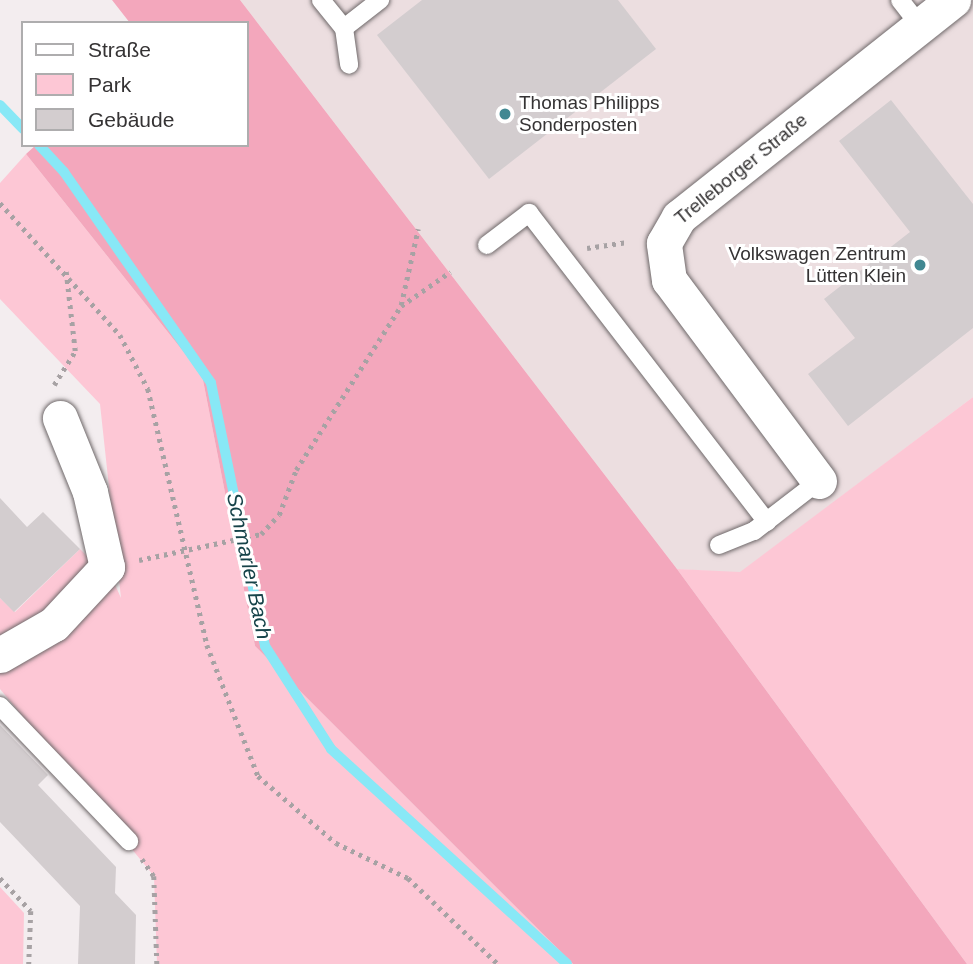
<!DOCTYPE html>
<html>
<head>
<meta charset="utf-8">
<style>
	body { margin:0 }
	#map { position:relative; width:973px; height:964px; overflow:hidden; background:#f3edef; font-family:Helvetica,sans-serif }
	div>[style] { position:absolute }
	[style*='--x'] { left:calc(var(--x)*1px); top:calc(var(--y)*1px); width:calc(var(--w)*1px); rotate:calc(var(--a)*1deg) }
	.built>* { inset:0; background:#ecdee0 }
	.green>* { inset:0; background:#fdc7d5 }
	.forest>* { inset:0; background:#f3a7bc }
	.stream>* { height:10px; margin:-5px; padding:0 5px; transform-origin:5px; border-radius:5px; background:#88e8f6 }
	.building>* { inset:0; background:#d3cdcf }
	.path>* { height:4.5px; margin-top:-2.25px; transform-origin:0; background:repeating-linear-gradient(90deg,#a7a2a4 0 3.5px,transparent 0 8.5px) }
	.roads { filter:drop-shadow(0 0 2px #6f696a) drop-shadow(0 0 2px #6f696a) }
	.lane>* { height:18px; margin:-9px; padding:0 9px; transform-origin:9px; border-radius:9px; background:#fff }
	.street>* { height:35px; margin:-17.5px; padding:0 17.5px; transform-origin:17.5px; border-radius:17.5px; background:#fff }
	.dots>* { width:19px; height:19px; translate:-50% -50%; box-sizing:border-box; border:4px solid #fff; border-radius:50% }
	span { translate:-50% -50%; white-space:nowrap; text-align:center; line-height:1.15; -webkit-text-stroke:6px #fff; paint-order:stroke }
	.poi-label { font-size:19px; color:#353334 }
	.left { translate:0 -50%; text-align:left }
	.right { translate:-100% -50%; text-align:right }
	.street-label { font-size:19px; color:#353334 }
	.water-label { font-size:21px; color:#164349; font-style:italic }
	.legend { position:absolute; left:21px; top:21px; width:228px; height:126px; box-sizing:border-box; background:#fff; border:2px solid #aeadae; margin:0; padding:9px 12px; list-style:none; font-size:21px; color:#353334 }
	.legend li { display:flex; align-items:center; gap:14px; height:35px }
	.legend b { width:35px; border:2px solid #aeadae }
</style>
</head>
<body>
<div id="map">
	<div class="built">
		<i style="clip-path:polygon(240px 0,973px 0,973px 397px,740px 573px,677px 569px)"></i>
	</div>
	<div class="green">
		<i style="clip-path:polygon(26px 154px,202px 375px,255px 646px,573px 964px,157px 964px,154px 876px,0 689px,0 655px,107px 567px,121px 598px,100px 404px,0 299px,0 183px)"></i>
		<i style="clip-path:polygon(973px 397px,973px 964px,967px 964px,677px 569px,740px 572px)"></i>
		<i style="clip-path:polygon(80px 549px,97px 566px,46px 619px,0 640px,0 598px,15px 612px)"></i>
		<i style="clip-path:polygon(0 887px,24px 913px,23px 964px,0 964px)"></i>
	</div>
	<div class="forest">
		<i style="clip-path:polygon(112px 0,240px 0,677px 569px,967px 964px,573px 964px,255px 646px,202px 375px,26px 154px,36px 145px,247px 145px,247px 23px,130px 23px)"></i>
	</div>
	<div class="stream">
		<i style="--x:0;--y:105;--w:33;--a:46"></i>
		<i style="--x:39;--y:145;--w:37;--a:47"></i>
		<i style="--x:64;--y:172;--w:257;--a:55.1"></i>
		<i style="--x:211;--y:383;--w:268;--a:78.4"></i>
		<i style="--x:265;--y:646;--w:122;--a:57.3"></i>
		<i style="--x:331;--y:749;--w:319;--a:42.3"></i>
	</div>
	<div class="building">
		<i style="clip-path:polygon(422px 0,618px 0,656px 49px,489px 179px,377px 35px)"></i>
		<i style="clip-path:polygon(891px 100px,973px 204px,973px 328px,848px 426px,808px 374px,855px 338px,824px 299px,910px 232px,839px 141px)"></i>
		<i style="clip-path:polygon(0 498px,27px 527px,43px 512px,80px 549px,14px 612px,0 598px)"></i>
		<i style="clip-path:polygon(0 725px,48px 775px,38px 785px,116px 867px,115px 893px,136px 915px,135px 964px,78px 964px,80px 906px,0 822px)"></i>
	</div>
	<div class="path">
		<i style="--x:0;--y:203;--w:178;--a:47.7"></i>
		<i style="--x:120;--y:335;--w:61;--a:62.6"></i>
		<i style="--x:148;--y:389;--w:263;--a:77"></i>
		<i style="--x:207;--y:645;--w:141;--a:68.7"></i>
		<i style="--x:258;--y:776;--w:103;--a:40.7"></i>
		<i style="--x:336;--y:843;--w:80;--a:25.9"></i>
		<i style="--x:408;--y:878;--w:124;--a:43.7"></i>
		<i style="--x:587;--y:248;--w:41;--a:-8.3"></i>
		<i style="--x:401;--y:305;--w:78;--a:-77.4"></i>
		<i style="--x:54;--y:385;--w:40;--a:-58"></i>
		<i style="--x:75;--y:351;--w:80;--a:-96.5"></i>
		<i style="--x:139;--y:560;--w:125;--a:-12"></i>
		<i style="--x:261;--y:534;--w:26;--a:-47"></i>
		<i style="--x:279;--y:515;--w:48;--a:-69.3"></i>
		<i style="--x:296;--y:470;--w:195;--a:-57.4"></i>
		<i style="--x:401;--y:306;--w:60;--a:-34.8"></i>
		<i style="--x:142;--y:859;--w:21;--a:55"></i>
		<i style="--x:154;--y:876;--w:88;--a:88"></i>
		<i style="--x:0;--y:878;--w:45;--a:46.8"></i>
		<i style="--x:31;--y:911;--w:53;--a:92.2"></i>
	</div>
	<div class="roads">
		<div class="lane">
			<i style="--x:321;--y:0;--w:36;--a:51"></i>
			<i style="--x:344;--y:28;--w:37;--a:82"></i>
			<i style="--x:900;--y:0;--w:33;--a:52"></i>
			<i style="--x:344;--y:28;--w:46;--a:-37.9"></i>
			<i style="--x:487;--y:245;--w:53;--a:-37.3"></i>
			<i style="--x:529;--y:213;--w:390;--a:52.4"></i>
			<i style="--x:719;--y:545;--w:38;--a:-22"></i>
			<i style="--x:754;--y:531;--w:82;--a:-37.6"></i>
			<i style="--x:0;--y:706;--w:187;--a:46.3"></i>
		</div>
		<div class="street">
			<i style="--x:819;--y:481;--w:251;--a:-126.7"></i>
			<i style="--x:669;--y:280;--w:37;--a:-98"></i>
			<i style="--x:664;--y:243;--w:30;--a:-60"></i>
			<i style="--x:679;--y:217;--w:350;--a:-38.4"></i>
			<i style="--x:0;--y:655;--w:62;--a:-29.9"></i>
			<i style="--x:54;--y:624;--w:78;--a:-47.1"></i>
			<i style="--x:107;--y:567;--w:77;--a:-102.8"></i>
			<i style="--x:90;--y:492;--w:80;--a:-112.1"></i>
		</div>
	</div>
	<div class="dots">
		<i style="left:505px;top:114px;background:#418892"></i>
		<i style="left:920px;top:265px;background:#418892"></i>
	</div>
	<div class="poi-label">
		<span class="left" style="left:519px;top:114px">Thomas Philipps<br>Sonderposten</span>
		<span class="right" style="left:906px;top:265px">Volkswagen Zentrum<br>Lütten Klein</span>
	</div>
	<div class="street-label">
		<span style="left:741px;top:169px;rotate:-39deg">Trelleborger Straße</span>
	</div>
	<div class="water-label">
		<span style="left:249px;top:566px;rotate:78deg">Schmarler Bach</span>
	</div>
	<ul class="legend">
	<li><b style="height:9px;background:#fff"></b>Straße</li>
	<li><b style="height:19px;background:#fdc7d5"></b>Park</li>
	<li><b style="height:19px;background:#d3cdcf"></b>Gebäude</li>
	</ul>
</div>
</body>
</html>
